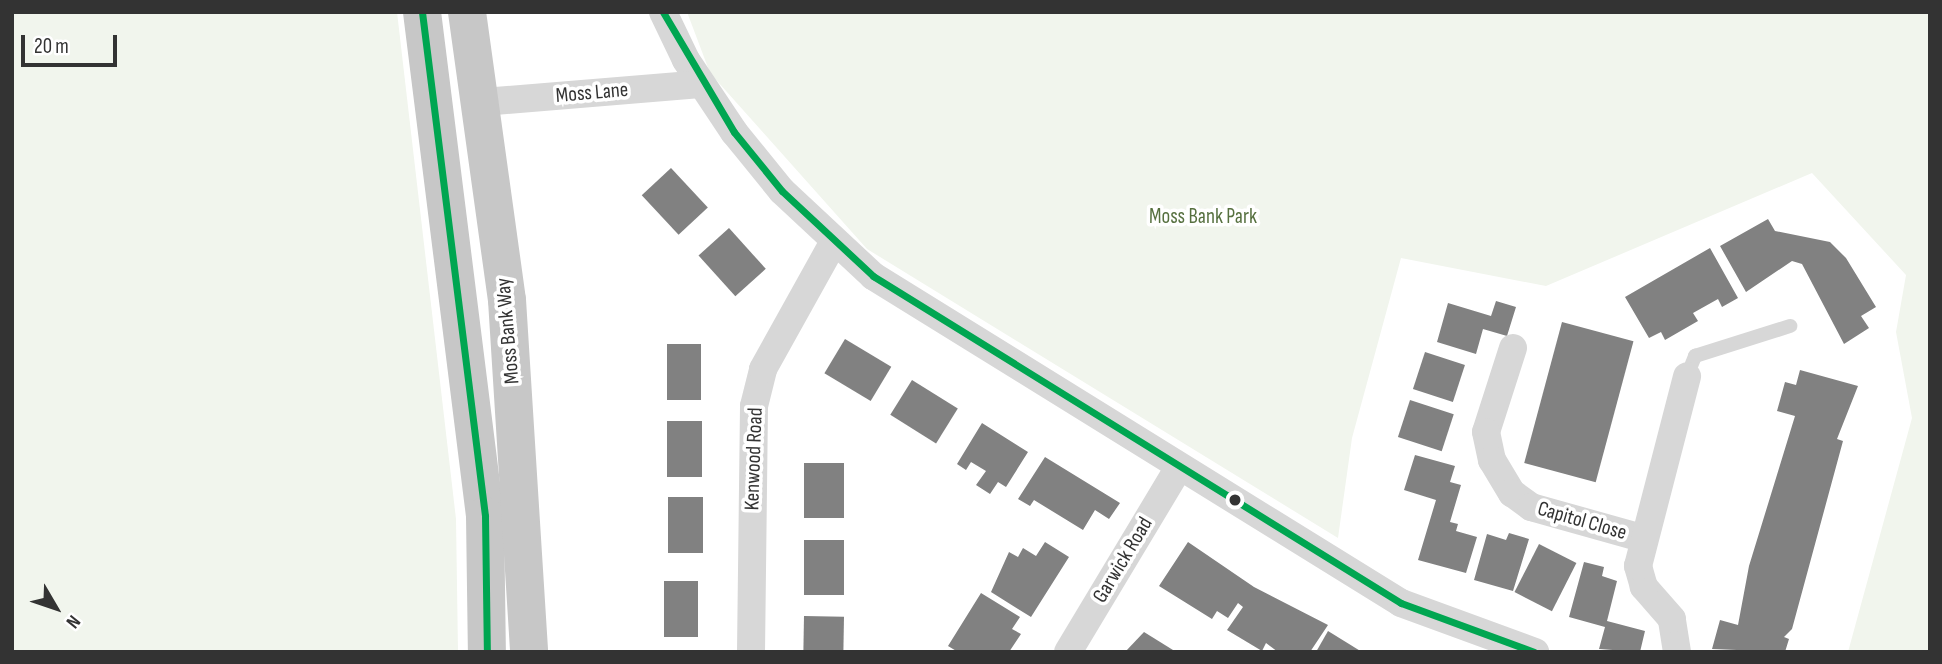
<!DOCTYPE html>
<html>
<head>
<meta charset="utf-8">
<style>
	body { margin:0 }
	#map { position:relative; width:1942px; height:664px; overflow:hidden; background:#fff; font-family:"Sofia Sans Condensed",sans-serif }
	div>[style] { position:absolute }
	[style*='--x'] { left:calc(var(--x)*1px); top:calc(var(--y)*1px); width:calc(var(--w)*1px); rotate:calc(var(--a)*1deg) }
	.green>* { inset:0; background:#f1f5ed }
	.building>* { inset:0; background:#818181; transform-origin:0 0 }
	.service>* { height:14px; margin:-7px; padding:0 7px; transform-origin:7px; border-radius:7px; background:#d7d7d7 }
	.minor>* { height:28px; margin:-14px; padding:0 14px; transform-origin:14px; border-radius:14px; background:#d7d7d7 }
	.trunk>* { height:38px; margin:-19px; padding:0 19px; transform-origin:19px; border-radius:19px; background:#c7c7c7 }
	.bus-1>* { height:7px; margin:-3.5px; padding:0 3.5px; transform-origin:3.5px; border-radius:3.5px; background:#00a651 }
	.dots>* { width:19px; height:19px; translate:-50% -50%; box-sizing:border-box; border:4px solid #fff; border-radius:50% }
	span { translate:-50% -50%; white-space:nowrap; text-align:center; line-height:1.15; -webkit-text-stroke:7px #fff; paint-order:stroke }
	.street-label { font-size:21px; color:#333 }
	.park-label { font-size:21px; color:#56703f }
	.frame { position:absolute; inset:0; border:14px solid #333; pointer-events:none }
	.north { position:absolute; left:21px; top:573px; width:70px; height:70px; -webkit-text-stroke:5px #fff; paint-order:stroke; rotate:129deg; font-size:19px; font-weight:700; line-height:28px; text-align:center; color:#333 }
	.north::after { content:''; display:block; margin:auto; width:24px; height:32px; background:#333; clip-path:polygon(50% 0,100% 100%,50% 72%,0 100%) }
	.scale { position:absolute; left:21px; top:35px; width:96px; height:32px; box-sizing:border-box; border:4px solid #333; border-top:0; padding-left:9px; font-size:21px; line-height:24px; white-space:nowrap; color:#333; -webkit-text-stroke:5px #fff; paint-order:stroke }
</style>
</head>
<body>
<div id="map">
	<div class="green">
		<i style="clip-path:polygon(12px 12px,397px 12px,456px 519px,458px 652px,12px 652px)"></i>
		<i style="clip-path:polygon(687px 12px,1930px 12px,1930px 652px,1848px 652px,1912px 418px,1896px 332px,1906px 275px,1812px 173px,1546px 286px,1401px 258px,1352px 438px,1338px 538px,867px 249px,710px 73px)"></i>
	</div>
	<div class="building">
		<i style="left:671px;top:168px;width:54px;height:40px;rotate:47deg"></i>
		<i style="clip-path:polygon(1768px 219px,1775px 231px,1830px 242px,1846px 258px,1876px 307px,1861px 316px,1869px 328px,1844px 344px,1802px 264px,1792px 261px,1746px 292px,1720px 246px)"></i>
		<i style="left:729px;top:228px;width:55px;height:41px;rotate:48deg"></i>
		<i style="clip-path:polygon(1710px 248px,1738px 298px,1722px 307px,1718px 299px,1693px 313px,1698px 321px,1665px 340px,1661px 332px,1649px 338px,1625px 297px)"></i>
		<i style="clip-path:polygon(1496px 301px,1516px 307px,1507px 336px,1483px 329px,1476px 354px,1437px 342px,1448px 303px,1491px 316px)"></i>
		<i style="left:1562px;top:322px;width:74px;height:146px;rotate:15deg"></i>
		<i style="left:845px;top:339px;width:54px;height:40px;rotate:31deg"></i>
		<i style="left:667px;top:344px;width:34px;height:56px"></i>
		<i style="left:1425px;top:352px;width:42px;height:39px;rotate:18deg"></i>
		<i style="clip-path:polygon(1800px 370px,1858px 386px,1837px 439px,1843px 441px,1792px 629px,1784px 637px,1789px 639px,1785px 652px,1712px 649px,1720px 620px,1738px 625px,1749px 566px,1795px 416px,1777px 411px,1785px 382px,1796px 385px)"></i>
		<i style="left:912px;top:380px;width:54px;height:41px;rotate:32deg"></i>
		<i style="left:1410px;top:400px;width:46px;height:39px;rotate:18deg"></i>
		<i style="left:667px;top:421px;width:35px;height:56px"></i>
		<i style="clip-path:polygon(982px 423px,1028px 452px,1006px 487px,998px 482px,990px 494px,976px 485px,986px 471px,971px 462px,966px 470px,957px 464px)"></i>
		<i style="clip-path:polygon(1415px 455px,1455px 466px,1450px 482px,1461px 485px,1450px 522px,1458px 524px,1456px 531px,1477px 537px,1466px 573px,1418px 560px,1436px 500px,1404px 490px)"></i>
		<i style="clip-path:polygon(1045px 457px,1120px 503px,1109px 519px,1095px 510px,1083px 530px,1034px 500px,1030px 506px,1018px 499px)"></i>
		<i style="left:804px;top:463px;width:40px;height:55px"></i>
		<i style="left:668px;top:497px;width:35px;height:56px"></i>
		<i style="clip-path:polygon(1509px 533px,1529px 539px,1513px 591px,1474px 580px,1487px 534px,1506px 540px)"></i>
		<i style="left:804px;top:540px;width:40px;height:55px"></i>
		<i style="clip-path:polygon(1045px 542px,1069px 557px,1031px 617px,991px 592px,1009px 552px,1018px 557px,1023px 548px,1036px 556px)"></i>
		<i style="clip-path:polygon(1188px 542px,1254px 587px,1328px 625px,1310px 652px,1278px 652px,1266px 643px,1262px 651px,1227px 630px,1243px 607px,1238px 603px,1228px 618px,1217px 611px,1212px 619px,1159px 586px)"></i>
		<i style="left:1539px;top:544px;width:42px;height:54px;rotate:27deg"></i>
		<i style="clip-path:polygon(1584px 562px,1604px 567px,1602px 576px,1617px 581px,1607px 621px,1645px 631px,1640px 652px,1599px 649px,1605px 627px,1569px 617px)"></i>
		<i style="left:664px;top:581px;width:34px;height:56px"></i>
		<i style="clip-path:polygon(981px 593px,1020px 617px,1012px 629px,1021px 634px,1009px 652px,958px 652px,948px 646px)"></i>
		<i style="left:804px;top:616px;width:40px;height:36px;rotate:1deg"></i>
		<i style="clip-path:polygon(1328px 631px,1362px 652px,1316px 652px)"></i>
		<i style="clip-path:polygon(1144px 632px,1173px 650px,1172px 652px,1125px 652px)"></i>
	</div>
	<div class="service">
		<i style="--x:1687;--y:376;--w:22;--a:-68"></i>
		<i style="--x:1695;--y:356;--w:100;--a:-17.5"></i>
	</div>
	<div class="minor">
		<i style="--x:663;--y:12;--w:53;--a:64.4"></i>
		<i style="--x:686;--y:60;--w:87;--a:56.3"></i>
		<i style="--x:734;--y:132;--w:76;--a:50.9"></i>
		<i style="--x:782;--y:191;--w:125;--a:43"></i>
		<i style="--x:873;--y:276;--w:621;--a:31.77"></i>
		<i style="--x:1401;--y:603;--w:143;--a:20.1"></i>
		<i style="--x:483;--y:102;--w:218;--a:-4.7"></i>
		<i style="--x:1513;--y:348;--w:88;--a:107.8"></i>
		<i style="--x:1486;--y:432;--w:29;--a:78"></i>
		<i style="--x:1492;--y:460;--w:39;--a:59"></i>
		<i style="--x:1512;--y:493;--w:24;--a:36"></i>
		<i style="--x:1531;--y:507;--w:115;--a:15.6"></i>
		<i style="--x:751;--y:652;--w:246;--a:-89.3"></i>
		<i style="--x:754;--y:406;--w:38;--a:-76"></i>
		<i style="--x:763;--y:369;--w:144;--a:-60.9"></i>
		<i style="--x:1068;--y:652;--w:214;--a:-59"></i>
		<i style="--x:1677;--y:652;--w:33;--a:-99"></i>
		<i style="--x:1672;--y:619;--w:43;--a:-131.2"></i>
		<i style="--x:1644;--y:587;--w:22;--a:-106"></i>
		<i style="--x:1638;--y:566;--w:196;--a:-75.5"></i>
	</div>
	<div class="trunk">
		<i style="--x:422;--y:12;--w:508;--a:82.87"></i>
		<i style="--x:485;--y:516;--w:136;--a:89.2"></i>
		<i style="--x:467;--y:12;--w:291;--a:82.1"></i>
		<i style="--x:507;--y:300;--w:353;--a:86.4"></i>
	</div>
	<div class="bus-1">
		<i style="--x:422;--y:12;--w:508;--a:82.87"></i>
		<i style="--x:485;--y:516;--w:136;--a:89.2"></i>
		<i style="--x:663;--y:12;--w:139;--a:59.4"></i>
		<i style="--x:734;--y:132;--w:76;--a:50.9"></i>
		<i style="--x:782;--y:191;--w:125;--a:43"></i>
		<i style="--x:873;--y:276;--w:621;--a:31.77"></i>
		<i style="--x:1401;--y:603;--w:142;--a:20.2"></i>
	</div>
	<div class="dots">
		<i style="left:1235px;top:500px;background:#333"></i>
	</div>
	<div class="street-label">
		<span style="left:592px;top:93px;rotate:-5deg">Moss Lane</span>
		<span style="left:508px;top:331px;rotate:-95deg">Moss Bank Way</span>
		<span style="left:754px;top:459px;rotate:-88deg">Kenwood Road</span>
		<span style="left:1582px;top:521px;rotate:16deg">Capitol Close</span>
		<span style="left:1123px;top:560px;rotate:-59deg">Garwick Road</span>
	</div>
	<div class="park-label">
		<span style="left:1203px;top:217px">Moss Bank Park</span>
	</div>
	<div class="frame"></div>
	<div class="north">N</div>
	<div class="scale">20 m</div>
</div>
</body>
</html>
